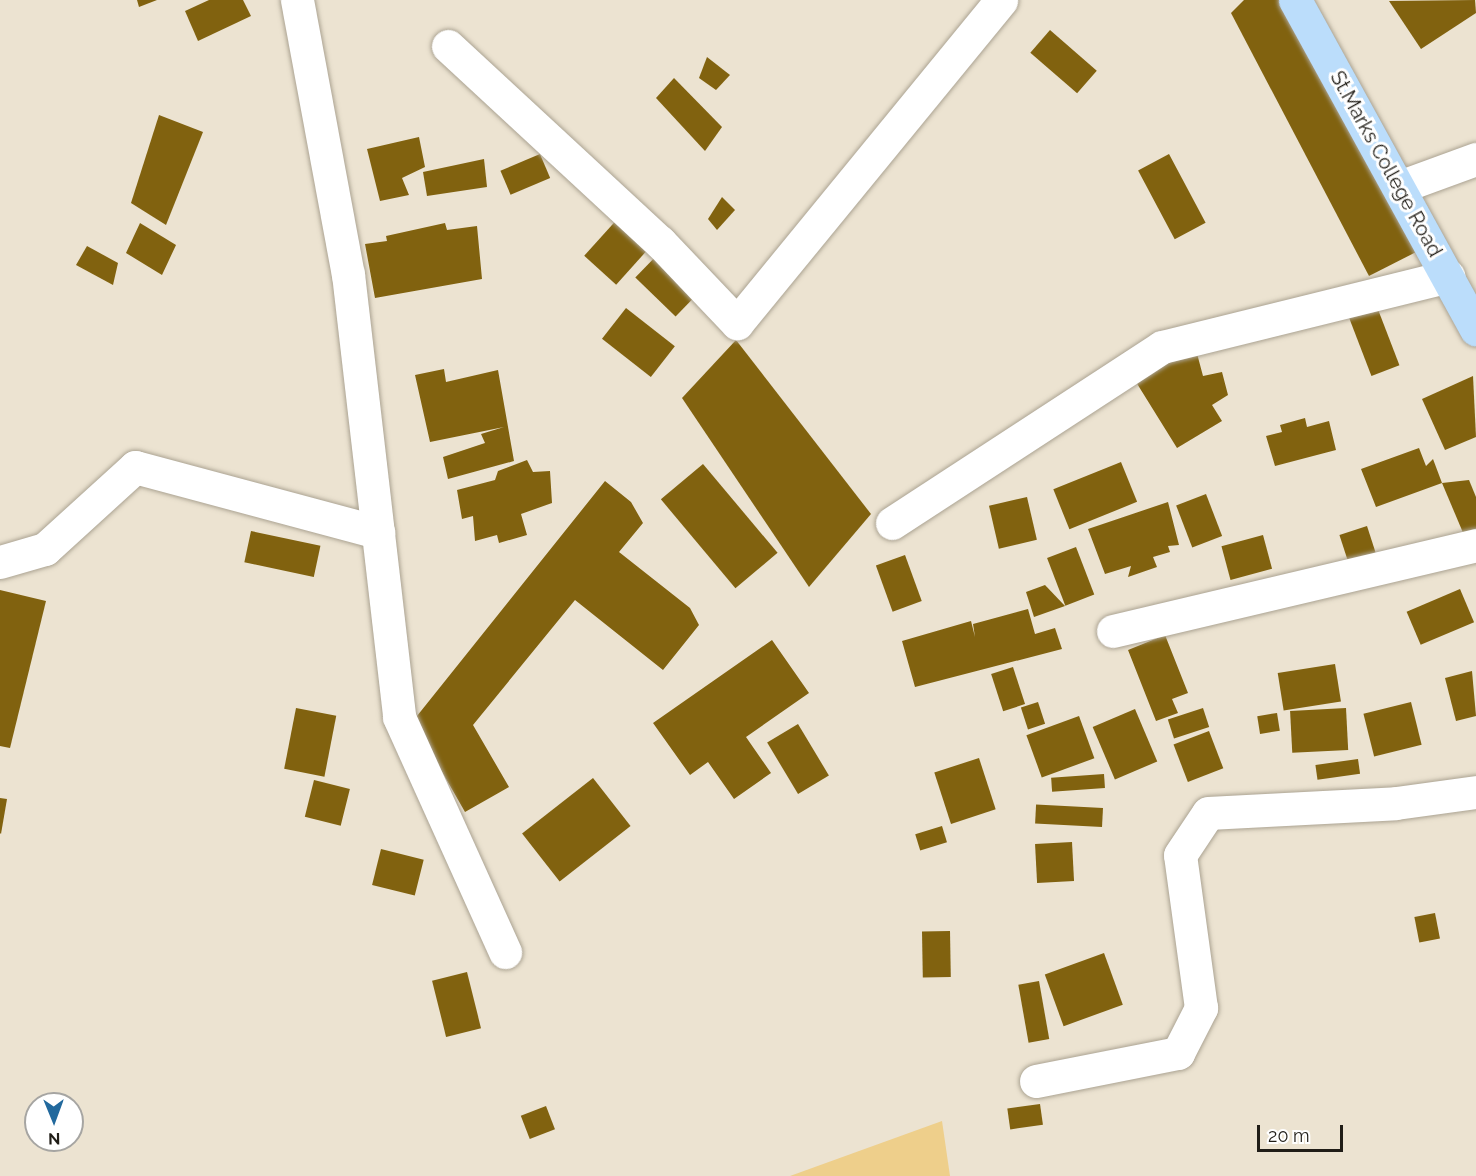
<!DOCTYPE html>
<html>
<head>
<meta charset="utf-8">
<style>
	body { margin:0 }
	#map { position:relative; width:1476px; height:1176px; overflow:hidden; background:#ece3d1; font-family:Raleway,sans-serif }
	div>[style] { position:absolute }
	[style*='--x'] { left:calc(var(--x)*1px); top:calc(var(--y)*1px); width:calc(var(--w)*1px); rotate:calc(var(--a)*1deg) }
	.green>* { inset:0; background:#eecf8b }
	.building>* { inset:0; background:#81620f; transform-origin:0 0 }
	.roads { filter:drop-shadow(0 0 2px #aba392) drop-shadow(0 0 2px #aba392) }
	.minor>* { height:33px; margin:-16.5px; padding:0 16.5px; transform-origin:16.5px; border-radius:16.5px; background:#fff }
	.major>* { height:33px; margin:-16.5px; padding:0 16.5px; transform-origin:16.5px; border-radius:16.5px; background:#bbddfb }
	span { translate:-50% -50%; white-space:nowrap; text-align:center; line-height:1.15; -webkit-text-stroke:6px #fff; paint-order:stroke }
	.street-label { font-size:20px; color:#201d17 }
	.north { position:absolute; left:24px; top:1092px; width:60px; height:60px; box-sizing:border-box; background:#fff; border:2px solid #a6a5a2; border-radius:50%; rotate:179deg; font-size:16px; font-weight:700; line-height:24px; text-align:center; color:#201d17 }
	.north::after { content:''; display:block; margin:auto; width:21px; height:27px; background:#22699d; clip-path:polygon(50% 0,100% 100%,50% 72%,0 100%) }
	.scale { position:absolute; left:1257px; top:1125px; width:86px; height:27px; box-sizing:border-box; border:3px solid #201d17; border-top:0; padding-left:8px; font-size:18px; line-height:21px; white-space:nowrap; color:#201d17; -webkit-text-stroke:4px #fff; paint-order:stroke }
</style>
</head>
<body>
<div id="map">
	<div class="green">
		<i style="clip-path:polygon(942px 1121px,950px 1176px,790px 1176px)"></i>
	</div>
	<div class="building">
		<i style="clip-path:polygon(137px 0,157px 0,139px 7px)"></i>
		<i style="clip-path:polygon(209px 0,243px 0,251px 16px,198px 41px,185px 11px)"></i>
		<i style="clip-path:polygon(1244px 0,1294px 0,1424px 248px,1369px 276px,1231px 13px)"></i>
		<i style="clip-path:polygon(1475px 0,1476px 13px,1421px 49px,1389px 1px)"></i>
		<i style="left:1050px;top:30px;width:62px;height:30px;rotate:41deg"></i>
		<i style="clip-path:polygon(707px 57px,730px 75px,716px 90px,699px 78px)"></i>
		<i style="clip-path:polygon(674px 78px,722px 127px,705px 151px,656px 98px)"></i>
		<i style="clip-path:polygon(159px 115px,203px 132px,166px 225px,131px 203px)"></i>
		<i style="clip-path:polygon(419px 137px,425px 167px,402px 178px,409px 195px,380px 201px,367px 149px)"></i>
		<i style="left:540px;top:154px;width:26px;height:43px;rotate:67deg"></i>
		<i style="left:1169px;top:154px;width:78px;height:35px;rotate:62deg"></i>
		<i style="clip-path:polygon(484px 159px,487px 187px,427px 196px,423px 172px)"></i>
		<i style="clip-path:polygon(722px 197px,735px 210px,717px 230px,708px 219px)"></i>
		<i style="left:621px;top:215px;width:43px;height:55px;rotate:42deg"></i>
		<i style="clip-path:polygon(140px 223px,176px 245px,162px 275px,126px 253px)"></i>
		<i style="clip-path:polygon(445px 223px,447px 230px,477px 226px,482px 279px,375px 298px,365px 244px,387px 241px,386px 236px)"></i>
		<i style="clip-path:polygon(87px 246px,118px 263px,113px 285px,76px 265px)"></i>
		<i style="left:661px;top:251px;width:56px;height:37px;rotate:44deg"></i>
		<i style="left:1374px;top:299px;width:71px;height:30px;rotate:69deg"></i>
		<i style="left:626px;top:308px;width:62px;height:39px;rotate:38deg"></i>
		<i style="clip-path:polygon(736px 340px,871px 514px,809px 587px,682px 398px)"></i>
		<i style="clip-path:polygon(1195px 346px,1203px 376px,1222px 372px,1228px 395px,1212px 405px,1222px 421px,1177px 448px,1136px 382px)"></i>
		<i style="clip-path:polygon(444px 369px,446px 382px,498px 370px,514px 461px,448px 479px,443px 457px,485px 443px,481px 434px,504px 427px,430px 442px,415px 375px)"></i>
		<i style="clip-path:polygon(1473px 376px,1476px 437px,1445px 450px,1422px 399px)"></i>
		<i style="clip-path:polygon(1305px 418px,1307px 427px,1329px 421px,1336px 450px,1275px 466px,1266px 436px,1282px 432px,1280px 425px)"></i>
		<i style="clip-path:polygon(1419px 448px,1426px 466px,1433px 459px,1442px 483px,1376px 507px,1361px 469px)"></i>
		<i style="clip-path:polygon(527px 460px,533px 472px,550px 471px,552px 503px,521px 514px,527px 535px,499px 543px,497px 535px,475px 541px,473px 516px,462px 519px,457px 490px,495px 480px,498px 471px)"></i>
		<i style="left:1121px;top:462px;width:43px;height:73px;rotate:68deg"></i>
		<i style="left:703px;top:464px;width:116px;height:55px;rotate:50deg"></i>
		<i style="clip-path:polygon(1469px 480px,1476px 497px,1476px 530px,1464px 535px,1442px 483px)"></i>
		<i style="clip-path:polygon(605px 481px,631px 502px,643px 523px,619px 552px,690px 608px,699px 625px,663px 670px,575px 600px,473px 725px,509px 787px,465px 812px,413px 721px)"></i>
		<i style="left:1206px;top:494px;width:45px;height:32px;rotate:69deg"></i>
		<i style="left:1027px;top:497px;width:44px;height:39px;rotate:77deg"></i>
		<i style="clip-path:polygon(1168px 502px,1179px 545px,1168px 546px,1170px 552px,1153px 557px,1157px 567px,1128px 577px,1131px 566px,1105px 574px,1088px 529px)"></i>
		<i style="left:1367px;top:526px;width:28px;height:29px;rotate:72deg"></i>
		<i style="left:251px;top:531px;width:71px;height:32px;rotate:12deg"></i>
		<i style="left:1263px;top:535px;width:35px;height:43px;rotate:75deg"></i>
		<i style="left:1076px;top:547px;width:51px;height:31px;rotate:69deg"></i>
		<i style="left:905px;top:555px;width:49px;height:31px;rotate:70deg"></i>
		<i style="clip-path:polygon(1045px 585px,1065px 606px,1034px 617px,1026px 592px)"></i>
		<i style="left:1460px;top:589px;width:36px;height:58px;rotate:67deg"></i>
		<i style="clip-path:polygon(0 590px,46px 601px,10px 748px,0 746px)"></i>
		<i style="clip-path:polygon(1028px 609px,1035px 634px,1055px 628px,1062px 649px,915px 687px,902px 641px,971px 621px,975px 637px,973px 624px)"></i>
		<i style="clip-path:polygon(1165px 635px,1188px 693px,1172px 699px,1178px 713px,1156px 721px,1128px 650px)"></i>
		<i style="clip-path:polygon(772px 640px,809px 693px,746px 737px,771px 773px,734px 799px,708px 762px,690px 775px,653px 723px)"></i>
		<i style="left:1335px;top:664px;width:38px;height:58px;rotate:81deg"></i>
		<i style="left:1013px;top:667px;width:39px;height:23px;rotate:72deg"></i>
		<i style="clip-path:polygon(1472px 671px,1476px 716px,1456px 721px,1445px 678px)"></i>
		<i style="left:1038px;top:702px;width:23px;height:18px;rotate:72deg"></i>
		<i style="left:1411px;top:702px;width:44px;height:49px;rotate:76deg"></i>
		<i style="left:296px;top:708px;width:41px;height:62px;rotate:11deg"></i>
		<i style="left:1203px;top:708px;width:20px;height:37px;rotate:72deg"></i>
		<i style="left:1346px;top:708px;width:42px;height:56px;rotate:87deg"></i>
		<i style="left:1135px;top:709px;width:57px;height:46px;rotate:67deg"></i>
		<i style="left:1277px;top:713px;width:18px;height:20px;rotate:81deg"></i>
		<i style="left:1079px;top:716px;width:45px;height:56px;rotate:70deg"></i>
		<i style="left:798px;top:724px;width:60px;height:36px;rotate:59deg"></i>
		<i style="left:1209px;top:731px;width:40px;height:38px;rotate:69deg"></i>
		<i style="left:979px;top:758px;width:54px;height:47px;rotate:72deg"></i>
		<i style="left:1358px;top:759px;width:15px;height:43px;rotate:82deg"></i>
		<i style="left:1104px;top:774px;width:14px;height:53px;rotate:86deg"></i>
		<i style="left:593px;top:778px;width:61px;height:90px;rotate:52deg"></i>
		<i style="left:314px;top:780px;width:37px;height:38px;rotate:14deg"></i>
		<i style="clip-path:polygon(0 798px,7px 799px,1px 834px,0 833px)"></i>
		<i style="left:1103px;top:808px;width:19px;height:67px;rotate:93deg"></i>
		<i style="left:942px;top:826px;width:17px;height:28px;rotate:73deg"></i>
		<i style="left:1072px;top:842px;width:39px;height:37px;rotate:87deg"></i>
		<i style="left:381px;top:849px;width:44px;height:37px;rotate:14deg"></i>
		<i style="left:1435px;top:913px;width:26px;height:21px;rotate:79deg"></i>
		<i style="left:950px;top:931px;width:46px;height:28px;rotate:89deg"></i>
		<i style="left:1104px;top:953px;width:55px;height:63px;rotate:70deg"></i>
		<i style="left:467px;top:972px;width:58px;height:36px;rotate:76deg"></i>
		<i style="left:1039px;top:981px;width:59px;height:21px;rotate:80deg"></i>
		<i style="left:1040px;top:1104px;width:21px;height:33px;rotate:82deg"></i>
		<i style="left:546px;top:1106px;width:25px;height:27px;rotate:69deg"></i>
	</div>
	<div class="roads">
		<div class="minor">
			<i style="--x:297;--y:0;--w:279;--a:79.5"></i>
			<i style="--x:348;--y:274;--w:446;--a:83.4"></i>
			<i style="--x:399;--y:717;--w:258;--a:65.7"></i>
			<i style="--x:448;--y:46;--w:289;--a:42.8"></i>
			<i style="--x:660;--y:242;--w:112;--a:46.5"></i>
			<i style="--x:737;--y:323;--w:417;--a:-50.7"></i>
			<i style="--x:1399;--y:187;--w:82;--a:-20"></i>
			<i style="--x:892;--y:523;--w:322;--a:-33.1"></i>
			<i style="--x:1162;--y:347;--w:295;--a:-13.9"></i>
			<i style="--x:0;--y:562;--w:47;--a:-16.1"></i>
			<i style="--x:45;--y:549;--w:122;--a:-42.3"></i>
			<i style="--x:135;--y:467;--w:252;--a:15"></i>
			<i style="--x:1113;--y:631;--w:373;--a:-13.3"></i>
			<i style="--x:1036;--y:1081;--w:145;--a:-11.2"></i>
			<i style="--x:1178;--y:1053;--w:51;--a:-62.9"></i>
			<i style="--x:1201;--y:1008;--w:154;--a:-97.8"></i>
			<i style="--x:1180;--y:855;--w:50;--a:-56.3"></i>
			<i style="--x:1208;--y:813;--w:188;--a:-3"></i>
			<i style="--x:1396;--y:803;--w:81;--a:-7.8"></i>
		</div>
		<div class="major">
			<i style="--x:1295;--y:0;--w:376;--a:61.2"></i>
		</div>
	</div>
	<div class="street-label">
		<span style="left:1386px;top:164px;rotate:61deg">St.Marks College Road</span>
	</div>
	<div class="north">N</div>
	<div class="scale">20 m</div>
</div>
</body>
</html>
